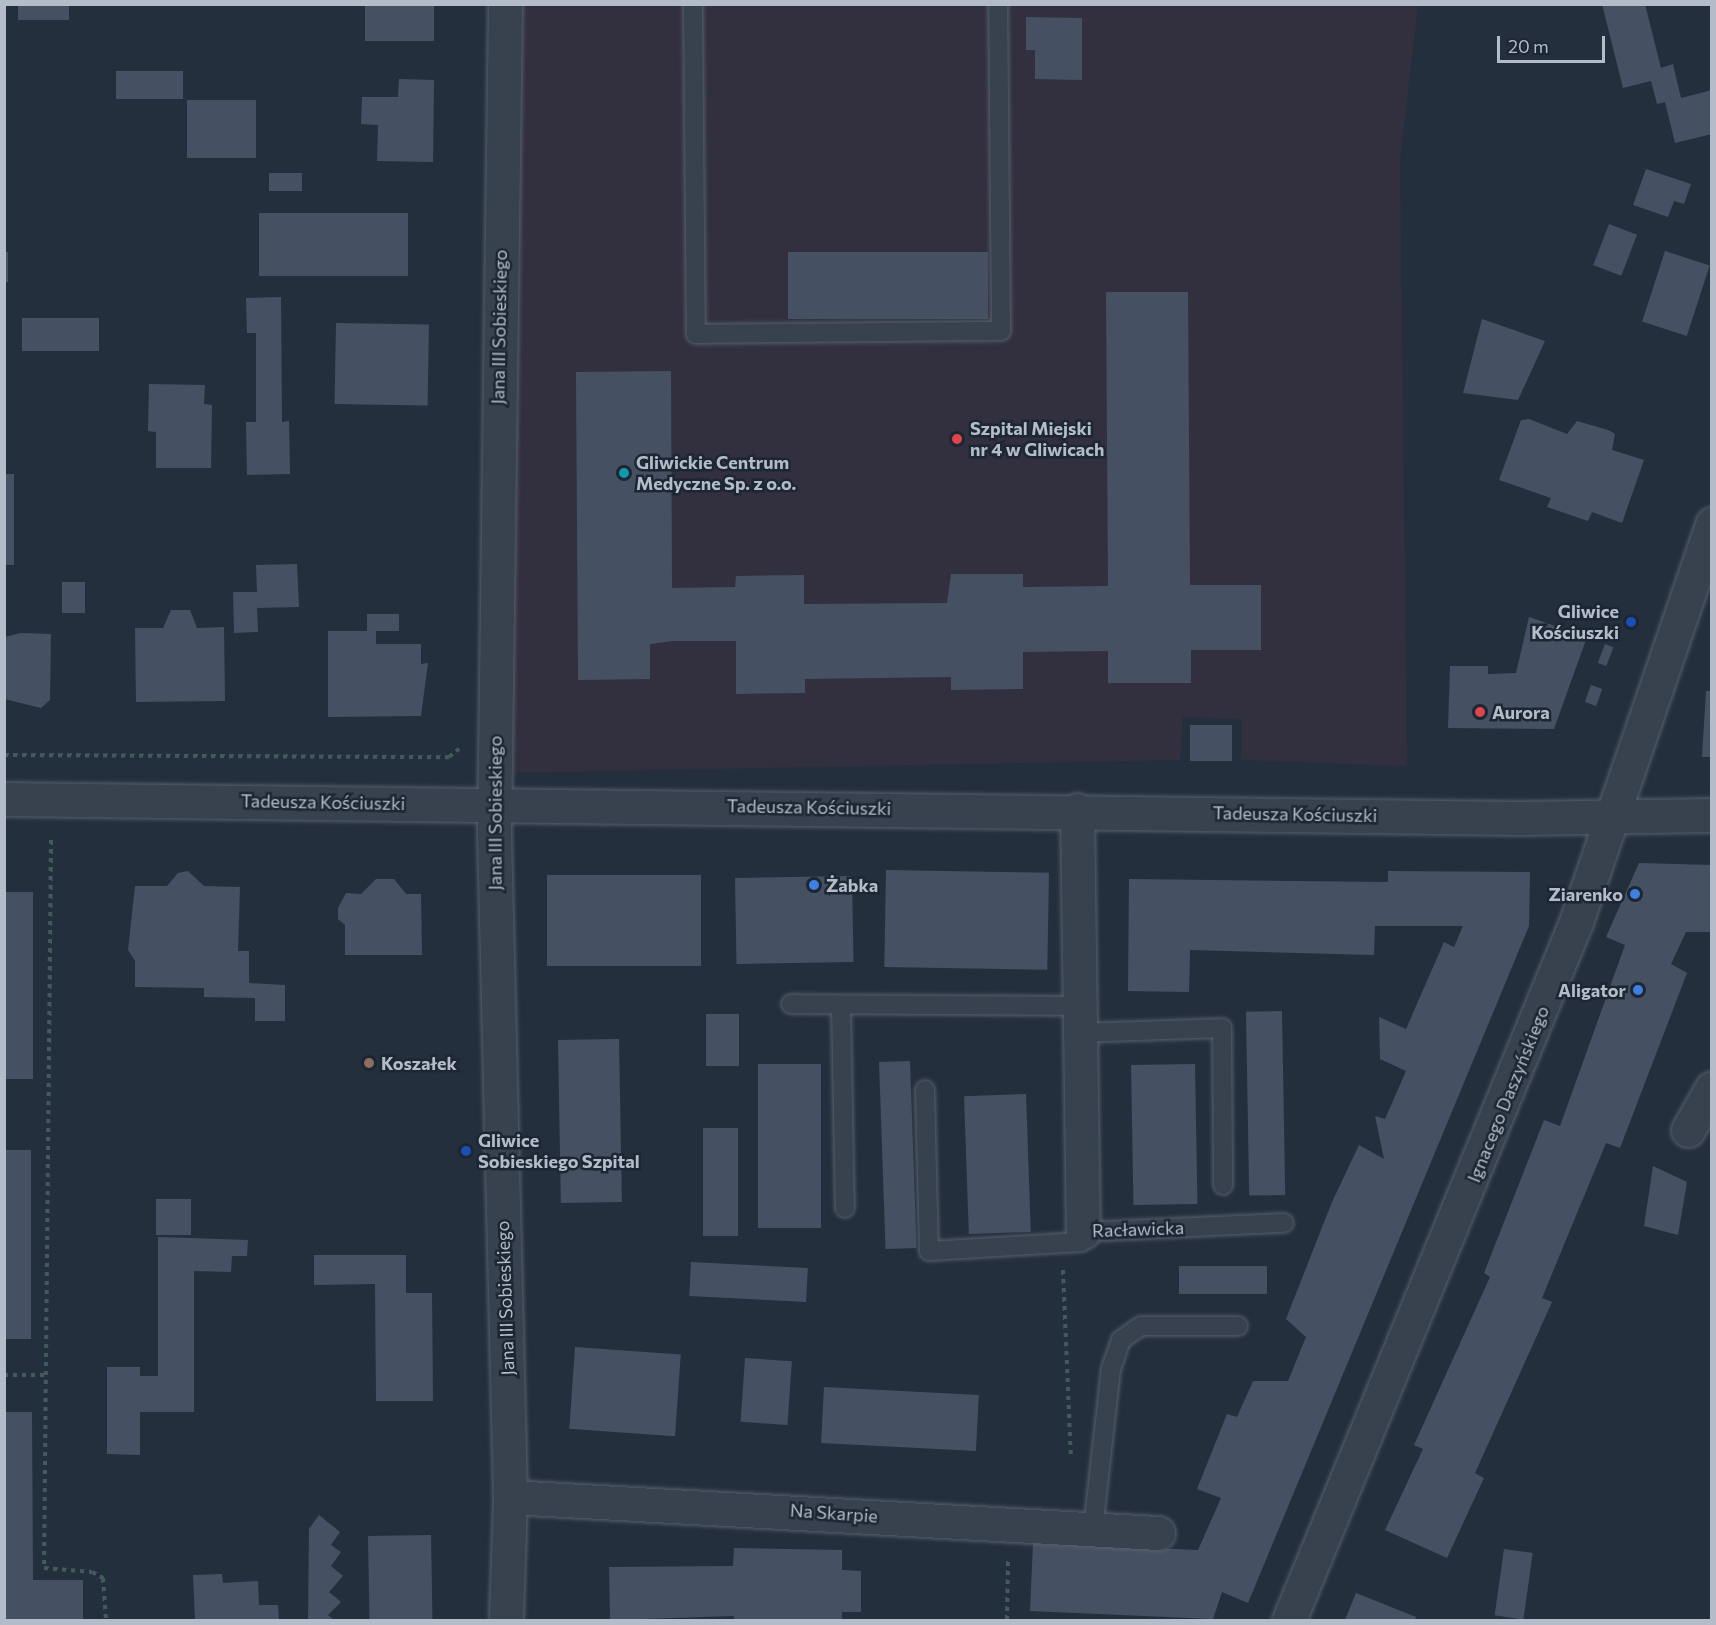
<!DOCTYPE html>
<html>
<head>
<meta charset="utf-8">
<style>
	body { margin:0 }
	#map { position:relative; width:1716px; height:1625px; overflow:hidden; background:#242f3e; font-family:Commissioner,sans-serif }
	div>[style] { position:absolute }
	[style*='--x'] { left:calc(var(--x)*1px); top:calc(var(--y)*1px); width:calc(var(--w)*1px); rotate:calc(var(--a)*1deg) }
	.medical>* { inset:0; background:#32303f }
	.building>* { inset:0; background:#455162; transform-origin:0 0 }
	.path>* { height:4px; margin-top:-2px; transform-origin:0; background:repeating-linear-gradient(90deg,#44595c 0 4.5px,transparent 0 9px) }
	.roads { filter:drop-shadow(0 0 2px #565f6c) drop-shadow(0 0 2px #565f6c) }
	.service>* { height:18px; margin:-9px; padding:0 9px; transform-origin:9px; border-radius:9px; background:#38414e }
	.minor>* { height:33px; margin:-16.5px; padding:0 16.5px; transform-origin:16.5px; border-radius:16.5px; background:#38414e }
	.tertiary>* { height:33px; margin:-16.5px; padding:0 16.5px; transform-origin:16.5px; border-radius:16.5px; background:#38414e }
	.dots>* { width:16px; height:16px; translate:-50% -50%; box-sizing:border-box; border:3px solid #1d2633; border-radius:50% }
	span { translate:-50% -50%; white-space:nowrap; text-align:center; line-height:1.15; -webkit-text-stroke:5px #1d2633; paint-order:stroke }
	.street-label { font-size:18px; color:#b4bcc9 }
	.poi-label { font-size:18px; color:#b4bcc9; font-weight:700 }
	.left { translate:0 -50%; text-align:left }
	.right { translate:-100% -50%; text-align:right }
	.frame { position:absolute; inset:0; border:6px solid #b4bcc9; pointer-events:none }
	.scale { position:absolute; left:1497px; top:36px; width:108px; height:27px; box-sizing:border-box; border:3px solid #b4bcc9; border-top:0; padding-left:8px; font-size:18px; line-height:21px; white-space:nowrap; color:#b4bcc9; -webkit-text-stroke:4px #1d2633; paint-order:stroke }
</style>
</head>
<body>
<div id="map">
	<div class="medical">
		<i style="clip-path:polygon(519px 5px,1418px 5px,1400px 160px,1407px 766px,1241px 760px,1242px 719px,1183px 717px,1180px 760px,504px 773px)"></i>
	</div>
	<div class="building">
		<i style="left:18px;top:4px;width:51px;height:16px"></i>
		<i style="left:365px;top:4px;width:69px;height:37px"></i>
		<i style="clip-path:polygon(1602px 4px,1645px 4px,1661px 68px,1673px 64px,1681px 98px,1712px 90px,1712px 134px,1675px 143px,1665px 102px,1657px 104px,1651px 81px,1623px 88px)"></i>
		<i style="clip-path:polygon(1026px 17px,1082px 18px,1082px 80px,1035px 79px,1035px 50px,1026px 50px)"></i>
		<i style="left:116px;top:71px;width:67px;height:28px"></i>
		<i style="clip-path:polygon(399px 79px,434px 80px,433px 162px,377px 161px,378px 125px,361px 124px,362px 97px,398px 97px)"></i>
		<i style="left:256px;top:100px;width:58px;height:69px;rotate:90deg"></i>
		<i style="clip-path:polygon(1646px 169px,1691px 184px,1684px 204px,1674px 201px,1668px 217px,1633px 205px)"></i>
		<i style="left:269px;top:173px;width:33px;height:18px"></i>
		<i style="left:259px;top:213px;width:149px;height:63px"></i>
		<i style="left:1609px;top:224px;width:30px;height:44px;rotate:21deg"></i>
		<i style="left:1665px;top:251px;width:47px;height:74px;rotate:18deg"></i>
		<i style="left:4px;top:252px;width:4px;height:30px"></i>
		<i style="left:788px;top:252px;width:200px;height:67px"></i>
		<i style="clip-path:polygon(1106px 292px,1188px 292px,1190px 585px,1261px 585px,1261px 650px,1191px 650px,1191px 683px,1108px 683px,1108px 651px,1023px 652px,1023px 689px,951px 690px,951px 677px,805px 679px,805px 693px,736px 694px,736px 641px,673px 641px,650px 644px,650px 679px,578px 680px,576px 372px,671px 371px,672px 588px,735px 587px,736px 576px,804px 575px,804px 604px,947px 603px,951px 574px,1023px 574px,1023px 587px,1108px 586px)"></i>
		<i style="clip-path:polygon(281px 297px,282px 422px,289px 421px,290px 474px,247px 475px,246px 422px,256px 422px,256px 333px,247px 333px,246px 298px)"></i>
		<i style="left:22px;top:318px;width:77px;height:33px"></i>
		<i style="clip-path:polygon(1482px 319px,1545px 341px,1518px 400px,1463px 393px)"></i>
		<i style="left:336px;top:323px;width:93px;height:81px;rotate:1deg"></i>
		<i style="clip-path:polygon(149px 384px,205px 385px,204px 404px,212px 405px,211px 468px,156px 468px,156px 432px,148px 431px)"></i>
		<i style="clip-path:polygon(1529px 419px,1567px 434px,1577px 421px,1608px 430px,1615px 434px,1612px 450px,1644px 460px,1622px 523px,1592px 512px,1588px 521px,1547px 507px,1551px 498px,1499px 480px,1521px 420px)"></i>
		<i style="left:4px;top:474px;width:10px;height:91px"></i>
		<i style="clip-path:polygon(297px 564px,299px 607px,257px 608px,258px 632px,234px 633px,233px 592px,257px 592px,256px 565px)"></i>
		<i style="left:62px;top:582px;width:23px;height:31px"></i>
		<i style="clip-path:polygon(171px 610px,190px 610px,197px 628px,224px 627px,225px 701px,136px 702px,135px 628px,163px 628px)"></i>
		<i style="clip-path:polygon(367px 614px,399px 614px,399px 631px,376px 631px,376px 644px,421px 644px,421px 664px,428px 663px,421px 716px,328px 717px,328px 631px,367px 631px)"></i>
		<i style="clip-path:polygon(1529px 617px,1587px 637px,1554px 729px,1448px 728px,1450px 666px,1488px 666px,1488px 674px,1516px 673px)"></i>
		<i style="clip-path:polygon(21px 633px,51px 634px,50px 700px,41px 708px,4px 699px,4px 637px)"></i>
		<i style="left:1605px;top:644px;width:9px;height:20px;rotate:21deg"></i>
		<i style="left:1591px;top:685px;width:12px;height:18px;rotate:20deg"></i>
		<i style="clip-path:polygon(1706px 691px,1712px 691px,1712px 757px,1702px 757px)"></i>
		<i style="left:1190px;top:725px;width:42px;height:36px"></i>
		<i style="clip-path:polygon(1639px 863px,1712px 865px,1712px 932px,1686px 932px,1671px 964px,1687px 973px,1620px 1148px,1606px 1143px,1542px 1298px,1552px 1302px,1475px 1473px,1484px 1478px,1447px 1558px,1385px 1530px,1423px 1449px,1414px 1445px,1490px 1277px,1484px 1273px,1544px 1120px,1560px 1126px,1625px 945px,1606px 937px)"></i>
		<i style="left:886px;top:870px;width:163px;height:97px;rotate:1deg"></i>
		<i style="clip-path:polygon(188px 871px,204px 886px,240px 887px,238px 951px,249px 951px,249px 983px,285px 985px,285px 1021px,255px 1021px,255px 998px,204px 997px,204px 988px,135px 987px,135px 961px,128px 950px,135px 886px,167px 886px,178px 873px)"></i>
		<i style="clip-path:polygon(1388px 871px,1530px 872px,1529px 926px,1248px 1603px,1222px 1592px,1213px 1619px,1030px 1611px,1033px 1543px,1198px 1550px,1221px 1498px,1197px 1489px,1227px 1414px,1237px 1417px,1253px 1381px,1288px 1381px,1306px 1337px,1286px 1319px,1332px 1202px,1359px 1145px,1384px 1159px,1375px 1116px,1385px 1119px,1406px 1071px,1380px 1059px,1379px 1017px,1406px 1029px,1444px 942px,1454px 947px,1463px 926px,1375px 926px,1374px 955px,1190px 950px,1189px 992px,1128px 991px,1129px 879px,1388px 882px)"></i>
		<i style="left:701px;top:875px;width:91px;height:154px;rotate:90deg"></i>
		<i style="left:852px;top:876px;width:86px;height:117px;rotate:89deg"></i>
		<i style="clip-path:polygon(376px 879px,394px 879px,406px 894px,421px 894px,422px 955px,345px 955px,345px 925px,338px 919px,338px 908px,346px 893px,361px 894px)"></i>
		<i style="left:4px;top:892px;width:29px;height:187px"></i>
		<i style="left:1282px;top:1011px;width:184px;height:36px;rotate:89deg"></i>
		<i style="left:706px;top:1014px;width:33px;height:52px"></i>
		<i style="left:619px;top:1039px;width:163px;height:61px;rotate:89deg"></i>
		<i style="left:910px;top:1061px;width:187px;height:31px;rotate:88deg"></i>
		<i style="left:758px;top:1064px;width:63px;height:164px"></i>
		<i style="left:1195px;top:1064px;width:140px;height:64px;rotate:89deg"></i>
		<i style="left:1026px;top:1094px;width:138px;height:62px;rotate:88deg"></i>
		<i style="left:703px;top:1128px;width:35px;height:108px"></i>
		<i style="left:4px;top:1150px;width:27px;height:189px"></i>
		<i style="clip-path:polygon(1653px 1166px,1687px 1182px,1678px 1235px,1644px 1226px)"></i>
		<i style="left:156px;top:1199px;width:35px;height:36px"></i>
		<i style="clip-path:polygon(158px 1237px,248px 1240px,247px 1256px,232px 1256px,231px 1272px,194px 1271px,194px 1412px,140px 1412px,140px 1455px,107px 1454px,107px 1367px,140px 1367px,140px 1376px,158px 1376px)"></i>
		<i style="clip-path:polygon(314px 1255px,406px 1255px,406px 1293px,432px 1293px,433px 1401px,376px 1401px,375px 1284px,314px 1285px)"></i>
		<i style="left:691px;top:1262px;width:117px;height:34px;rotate:3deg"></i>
		<i style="left:1267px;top:1266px;width:28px;height:88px;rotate:90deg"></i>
		<i style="left:575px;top:1347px;width:106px;height:82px;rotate:4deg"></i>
		<i style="left:745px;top:1358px;width:47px;height:64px;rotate:4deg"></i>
		<i style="left:824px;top:1387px;width:155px;height:56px;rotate:3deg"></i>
		<i style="clip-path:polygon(4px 1412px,32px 1412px,33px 1580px,83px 1580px,83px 1620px,4px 1620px)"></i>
		<i style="clip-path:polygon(319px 1515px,340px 1532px,331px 1545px,341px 1552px,331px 1566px,343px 1576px,329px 1592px,341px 1602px,328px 1615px,334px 1620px,308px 1620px,309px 1529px)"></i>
		<i style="left:431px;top:1535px;width:85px;height:63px;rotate:89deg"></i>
		<i style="clip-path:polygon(734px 1548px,842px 1550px,842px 1570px,861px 1571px,861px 1612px,842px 1612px,842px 1620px,734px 1620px,734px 1616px,610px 1620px,609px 1567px,733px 1566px)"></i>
		<i style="left:1504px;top:1549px;width:29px;height:67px;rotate:8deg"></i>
		<i style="clip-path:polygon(222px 1574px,223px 1583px,258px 1581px,259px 1605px,278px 1605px,279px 1620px,195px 1620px,193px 1575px)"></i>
		<i style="clip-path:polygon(1356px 1593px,1416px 1617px,1415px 1620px,1345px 1620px)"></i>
	</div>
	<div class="path">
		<i style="--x:4;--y:755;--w:445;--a:0.3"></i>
		<i style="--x:449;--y:757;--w:13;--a:-39"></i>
		<i style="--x:51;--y:840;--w:728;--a:90.55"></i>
		<i style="--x:44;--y:1568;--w:48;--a:4.8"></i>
		<i style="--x:92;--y:1572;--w:13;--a:29"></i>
		<i style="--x:103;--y:1578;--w:42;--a:85.9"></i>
		<i style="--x:1063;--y:1270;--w:187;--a:87.6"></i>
		<i style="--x:4;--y:1375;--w:41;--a:0"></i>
		<i style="--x:1007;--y:1620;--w:60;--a:-89"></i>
	</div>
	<div class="roads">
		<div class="service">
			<i style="--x:693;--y:4;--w:330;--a:89.5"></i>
			<i style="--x:696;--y:334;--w:305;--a:-0.6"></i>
			<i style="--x:1001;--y:331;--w:327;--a:-90.5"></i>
			<i style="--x:791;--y:1004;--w:288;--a:0.4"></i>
			<i style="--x:841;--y:1005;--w:203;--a:88.9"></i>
			<i style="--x:1080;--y:1033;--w:142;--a:-2"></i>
			<i style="--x:1222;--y:1028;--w:157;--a:89.6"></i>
			<i style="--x:925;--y:1090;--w:161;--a:88.6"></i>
			<i style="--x:929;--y:1251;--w:152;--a:-3.4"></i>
			<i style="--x:1081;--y:1242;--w:10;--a:-79"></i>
			<i style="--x:1083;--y:1232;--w:201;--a:-2.6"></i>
			<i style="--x:1093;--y:1529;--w:161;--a:-83.6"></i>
			<i style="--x:1111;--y:1369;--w:31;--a:-71"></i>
			<i style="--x:1121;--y:1340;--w:24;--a:-35"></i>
			<i style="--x:1141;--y:1326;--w:97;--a:0"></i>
		</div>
		<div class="minor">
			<i style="--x:505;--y:4;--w:830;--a:90.76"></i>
			<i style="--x:494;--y:834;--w:663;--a:88.62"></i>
			<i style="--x:510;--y:1497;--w:123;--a:91.9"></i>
			<i style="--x:1077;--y:810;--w:422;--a:89.2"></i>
			<i style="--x:1688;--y:1130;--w:48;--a:-60.3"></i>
			<i style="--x:510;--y:1497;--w:649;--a:3.18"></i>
		</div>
		<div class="tertiary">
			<i style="--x:4;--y:799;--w:1516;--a:0.72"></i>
			<i style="--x:1520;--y:818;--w:192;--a:-0.9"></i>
			<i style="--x:1289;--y:1620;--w:755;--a:-67.65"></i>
			<i style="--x:1576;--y:922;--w:421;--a:-71.1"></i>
		</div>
	</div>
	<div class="dots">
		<i style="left:957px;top:439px;background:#e0444e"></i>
		<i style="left:624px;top:473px;background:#0f9aa8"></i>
		<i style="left:1631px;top:622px;background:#1a4fb4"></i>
		<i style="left:1480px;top:712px;background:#e0444e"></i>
		<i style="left:814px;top:885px;background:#3f7fe0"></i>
		<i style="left:1635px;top:894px;background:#3f7fe0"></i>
		<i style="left:1638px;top:990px;background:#3f7fe0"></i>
		<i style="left:369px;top:1063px;background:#8d6e63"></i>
		<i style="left:466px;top:1151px;background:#1a4fb4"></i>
	</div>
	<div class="street-label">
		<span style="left:499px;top:327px;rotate:-89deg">Jana III Sobieskiego</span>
		<span style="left:323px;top:802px;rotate:1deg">Tadeusza Kościuszki</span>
		<span style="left:809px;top:807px;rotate:1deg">Tadeusza Kościuszki</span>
		<span style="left:495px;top:813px;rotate:-90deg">Jana III Sobieskiego</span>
		<span style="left:1295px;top:814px;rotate:1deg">Tadeusza Kościuszki</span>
		<span style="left:1508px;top:1094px;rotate:-68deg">Ignacego Daszyńskiego</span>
		<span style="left:1138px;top:1229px;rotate:-2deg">Racławicka</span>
		<span style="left:505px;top:1298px;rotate:-92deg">Jana III Sobieskiego</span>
		<span style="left:834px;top:1513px;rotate:4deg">Na Skarpie</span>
	</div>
	<div class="poi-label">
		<span class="left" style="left:970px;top:439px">Szpital Miejski<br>nr 4 w Gliwicach</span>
		<span class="left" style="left:636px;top:473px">Gliwickie Centrum<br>Medyczne Sp. z o.o.</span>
		<span class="right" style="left:1619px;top:622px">Gliwice<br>Kościuszki</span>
		<span class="left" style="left:1492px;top:712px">Aurora</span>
		<span class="left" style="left:826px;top:885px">Żabka</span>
		<span class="right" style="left:1623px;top:894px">Ziarenko</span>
		<span class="right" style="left:1626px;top:990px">Aligator</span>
		<span class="left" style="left:381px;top:1063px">Koszałek</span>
		<span class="left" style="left:478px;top:1151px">Gliwice<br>Sobieskiego Szpital</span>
	</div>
	<div class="frame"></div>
	<div class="scale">20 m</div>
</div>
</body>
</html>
